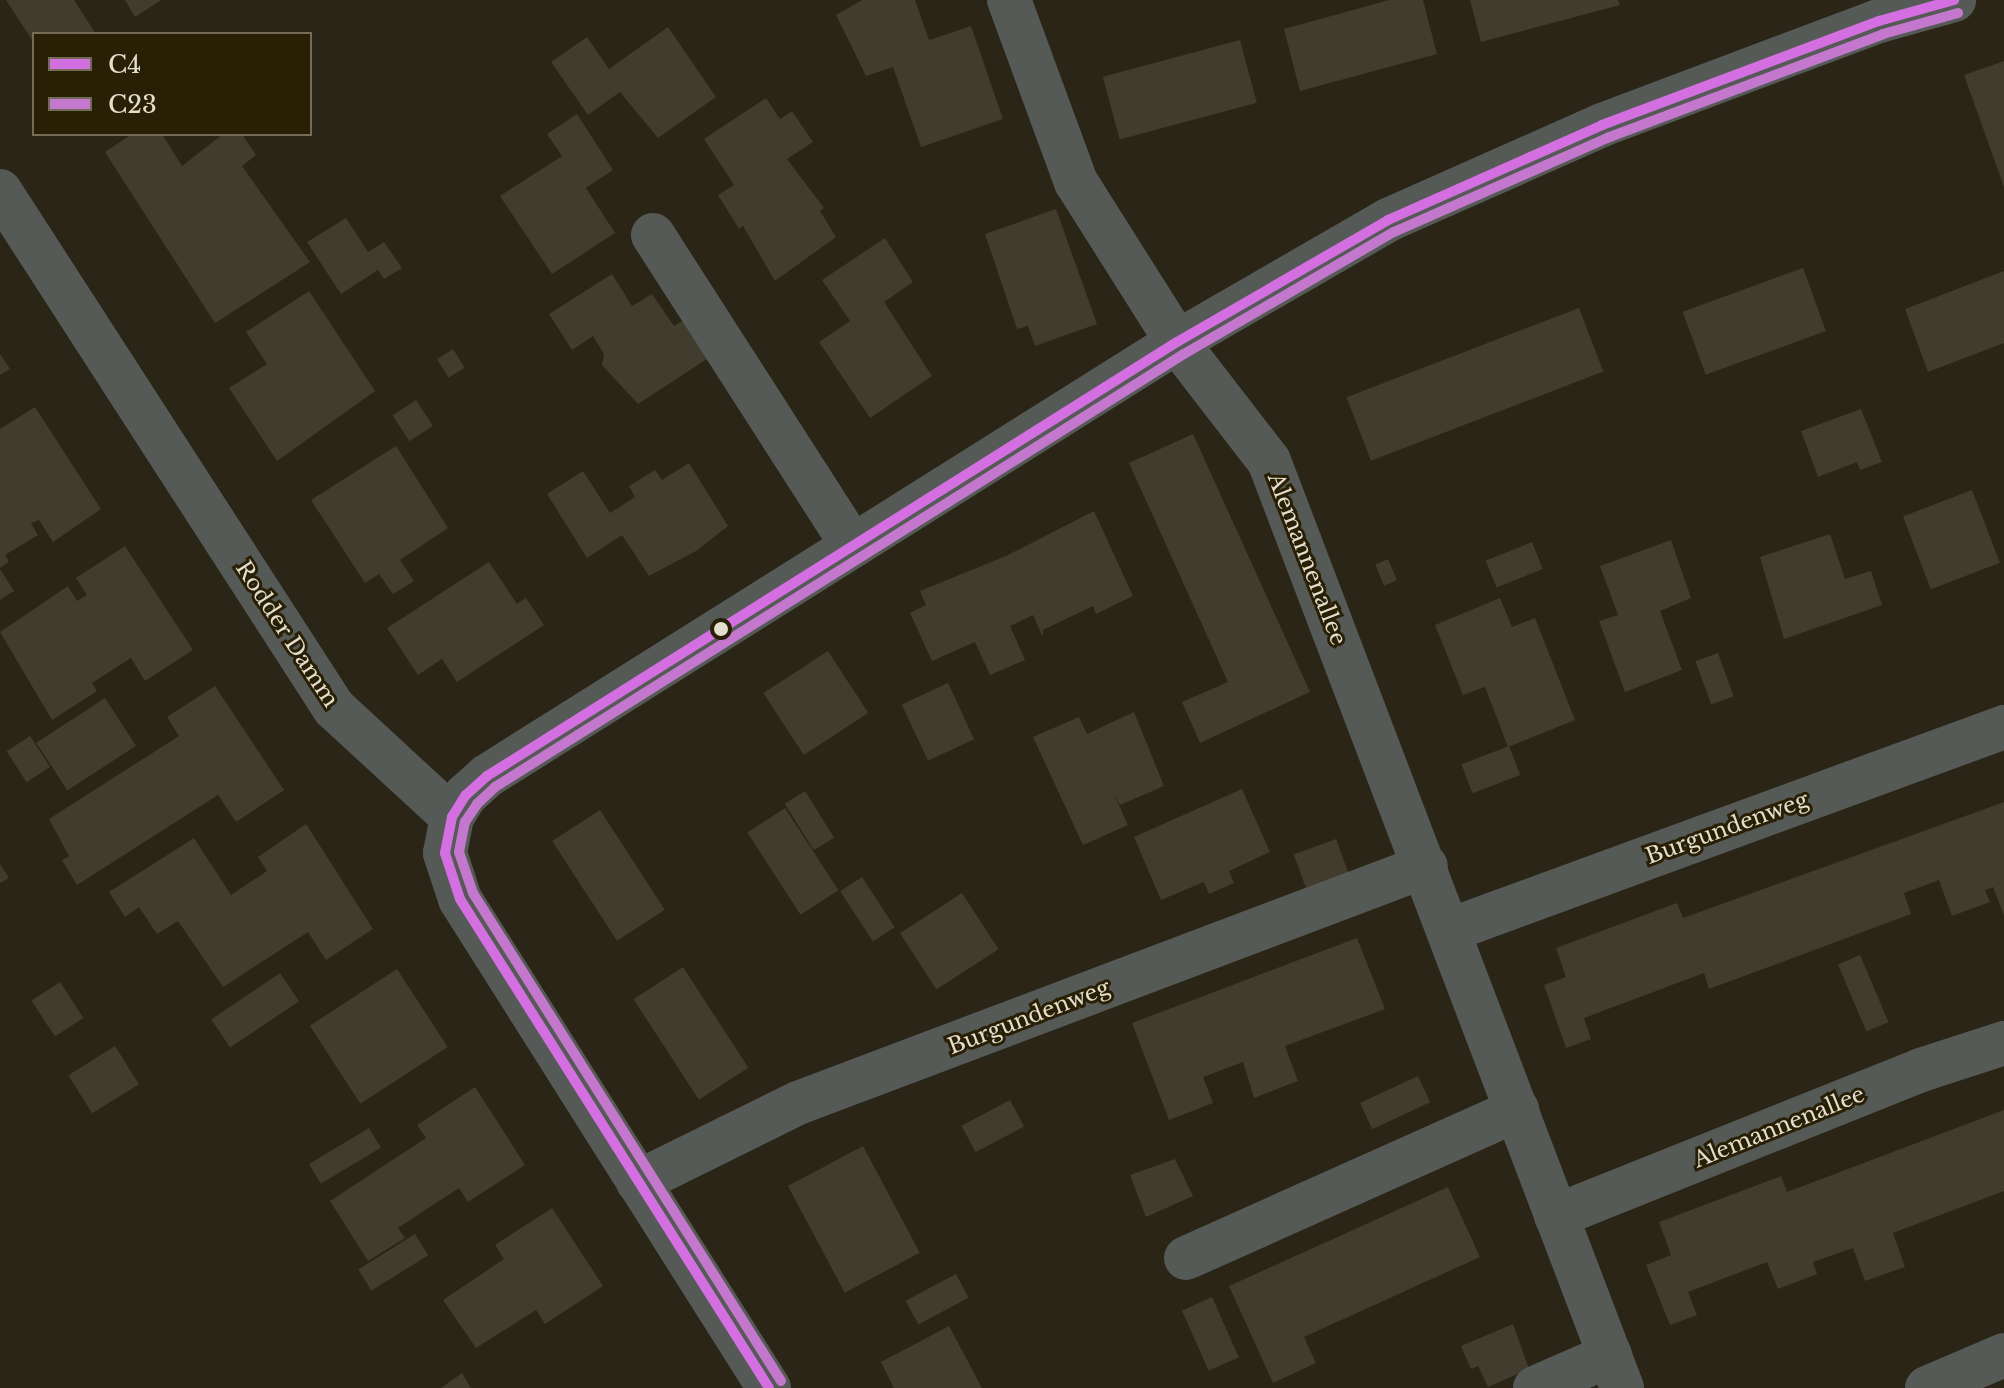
<!DOCTYPE html>
<html>
<head>
<meta charset="utf-8">
<style>
	body { margin:0 }
	#map { position:relative; width:2004px; height:1388px; overflow:hidden; background:#2a2516; font-family:"Libre Baskerville",serif }
	div>[style] { position:absolute }
	[style*='--x'] { left:calc(var(--x)*1px); top:calc(var(--y)*1px); width:calc(var(--w)*1px); rotate:calc(var(--a)*1deg) }
	.building>* { inset:0; background:#413c2d; transform-origin:0 0 }
	.minor>* { height:44px; margin:-22px; padding:0 22px; transform-origin:22px; border-radius:22px; background:#565a57 }
	.bus-1>* { height:10px; margin:-5px; padding:0 5px; transform-origin:5px; border-radius:5px; background:#d36fe0 }
	.bus-2>* { height:10px; margin:-5px; padding:0 5px; transform-origin:5px; border-radius:5px; background:#c478cd }
	.dots>* { width:22px; height:22px; translate:-50% -50%; box-sizing:border-box; border:4px solid #281f04; border-radius:50% }
	span { translate:-50% -50%; white-space:nowrap; text-align:center; line-height:1.15; -webkit-text-stroke:6px #281f04; paint-order:stroke }
	.street-label { font-size:22px; color:#e4dece }
	.legend { position:absolute; left:32px; top:32px; width:280px; height:104px; box-sizing:border-box; background:#281f04; border:2px solid #736b55; margin:0; padding:10px 14px; list-style:none; font-size:24px; color:#e4dece }
	.legend li { display:flex; align-items:center; gap:16px; height:40px }
	.legend b { width:40px; border:2px solid #736b55 }
</style>
</head>
<body>
<div id="map">
	<div class="building">
		<i style="clip-path:polygon(6px 0,74px 0,96px 34px,34px 34px,34px 43px)"></i>
		<i style="clip-path:polygon(125px 0,161px 0,135px 17px)"></i>
		<i style="clip-path:polygon(862px 0,915px 0,929px 40px,971px 26px,1003px 119px,921px 147px,893px 67px,866px 76px,836px 15px)"></i>
		<i style="clip-path:polygon(1389px 0,1423px 0,1437px 54px,1300px 91px,1284px 29px)"></i>
		<i style="clip-path:polygon(1470px 0,1618px 0,1620px 5px,1481px 42px)"></i>
		<i style="clip-path:polygon(668px 27px,716px 97px,658px 138px,620px 92px,588px 115px,551px 62px,587px 37px,609px 69px)"></i>
		<i style="left:1240px;top:40px;width:65px;height:142px;rotate:75deg"></i>
		<i style="clip-path:polygon(2004px 61px,2004px 187px,1964px 75px)"></i>
		<i style="clip-path:polygon(766px 98px,780px 119px,792px 111px,813px 142px,787px 159px,824px 208px,820px 211px,836px 237px,775px 281px,743px 226px,739px 229px,718px 195px,734px 185px,704px 139px)"></i>
		<i style="clip-path:polygon(577px 114px,613px 170px,586px 188px,615px 233px,552px 274px,500px 196px,562px 156px,547px 134px)"></i>
		<i style="clip-path:polygon(132px 134px,162px 134px,182px 166px,223px 134px,242px 134px,256px 155px,242px 166px,310px 262px,215px 323px,105px 152px)"></i>
		<i style="clip-path:polygon(1056px 209px,1097px 324px,1035px 346px,1028px 326px,1017px 329px,985px 234px)"></i>
		<i style="clip-path:polygon(346px 218px,368px 252px,384px 242px,402px 268px,384px 279px,378px 270px,341px 294px,307px 242px)"></i>
		<i style="clip-path:polygon(885px 238px,913px 282px,884px 302px,932px 376px,870px 418px,819px 342px,850px 321px,822px 280px)"></i>
		<i style="left:1803px;top:268px;width:67px;height:128px;rotate:70deg"></i>
		<i style="clip-path:polygon(2004px 271px,2004px 343px,1928px 372px,1905px 309px)"></i>
		<i style="clip-path:polygon(612px 274px,632px 306px,652px 294px,674px 326px,682px 321px,707px 359px,638px 404px,602px 365px,604px 354px,593px 336px,572px 350px,549px 314px)"></i>
		<i style="clip-path:polygon(309px 291px,375px 391px,277px 461px,229px 388px,267px 364px,246px 332px)"></i>
		<i style="left:1579px;top:308px;width:68px;height:249px;rotate:69deg"></i>
		<i style="left:453px;top:349px;width:22px;height:19px;rotate:58deg"></i>
		<i style="clip-path:polygon(0 354px,10px 369px,0 375px)"></i>
		<i style="left:416px;top:400px;width:31px;height:28px;rotate:57deg"></i>
		<i style="clip-path:polygon(35px 407px,101px 509px,53px 542px,39px 520px,31px 523px,38px 535px,5px 555px,9px 562px,0 568px,0 429px)"></i>
		<i style="clip-path:polygon(1861px 409px,1882px 462px,1860px 470px,1857px 462px,1818px 477px,1801px 431px)"></i>
		<i style="clip-path:polygon(1193px 434px,1310px 692px,1200px 743px,1182px 702px,1228px 682px,1129px 463px)"></i>
		<i style="clip-path:polygon(396px 446px,448px 528px,400px 560px,414px 581px,393px 594px,379px 574px,365px 583px,311px 500px)"></i>
		<i style="clip-path:polygon(689px 463px,728px 526px,696px 551px,649px 576px,622px 535px,587px 558px,547px 494px,583px 471px,610px 513px,635px 497px,629px 486px,655px 470px,662px 480px)"></i>
		<i style="left:1972px;top:490px;width:78px;height:74px;rotate:69deg"></i>
		<i style="clip-path:polygon(1094px 511px,1133px 596px,1096px 614px,1093px 606px,1043px 630px,1043px 637px,1033px 615px,1010px 626px,1025px 660px,990px 675px,975px 642px,932px 661px,910px 613px,926px 605px,920px 591px,1006px 556px)"></i>
		<i style="clip-path:polygon(1830px 534px,1845px 579px,1871px 571px,1882px 605px,1784px 639px,1760px 557px)"></i>
		<i style="clip-path:polygon(1671px 540px,1691px 598px,1660px 611px,1682px 670px,1625px 692px,1599px 621px,1618px 615px,1600px 566px)"></i>
		<i style="left:1532px;top:542px;width:29px;height:50px;rotate:68deg"></i>
		<i style="clip-path:polygon(125px 546px,193px 650px,145px 681px,131px 658px,92px 683px,97px 691px,52px 720px,0 632px,68px 586px,77px 601px,87px 595px,76px 578px)"></i>
		<i style="left:1388px;top:559px;width:23px;height:14px;rotate:67deg"></i>
		<i style="clip-path:polygon(489px 562px,517px 604px,526px 598px,544px 625px,457px 682px,442px 659px,418px 675px,387px 628px)"></i>
		<i style="clip-path:polygon(0 569px,14px 591px,0 600px)"></i>
		<i style="clip-path:polygon(1500px 598px,1512px 627px,1535px 618px,1575px 720px,1508px 747px,1485px 687px,1463px 695px,1435px 625px)"></i>
		<i style="left:828px;top:651px;width:74px;height:77px;rotate:57deg"></i>
		<i style="left:1718px;top:653px;width:46px;height:24px;rotate:70deg"></i>
		<i style="left:948px;top:683px;width:62px;height:51px;rotate:65deg"></i>
		<i style="clip-path:polygon(215px 686px,284px 790px,236px 822px,218px 795px,77px 885px,62px 860px,69px 856px,49px 819px,179px 736px,167px 717px)"></i>
		<i style="left:105px;top:698px;width:57px;height:82px;rotate:57deg"></i>
		<i style="clip-path:polygon(1134px 712px,1164px 786px,1120px 805px,1113px 792px,1128px 825px,1083px 845px,1033px 737px,1079px 717px,1087px 734px)"></i>
		<i style="left:30px;top:736px;width:37px;height:28px;rotate:57deg"></i>
		<i style="left:1509px;top:746px;width:31px;height:51px;rotate:69deg"></i>
		<i style="clip-path:polygon(1242px 789px,1270px 852px,1229px 871px,1234px 883px,1209px 894px,1204px 882px,1161px 900px,1134px 837px)"></i>
		<i style="left:805px;top:791px;width:55px;height:24px;rotate:58deg"></i>
		<i style="clip-path:polygon(2004px 802px,2004px 915px,1993px 887px,1985px 890px,1990px 902px,1952px 916px,1939px 880px,1904px 893px,1911px 914px,1709px 989px,1704px 973px,1584px 1018px,1591px 1039px,1566px 1048px,1544px 985px,1566px 977px,1556px 948px,1677px 903px,1683px 918px)"></i>
		<i style="left:785px;top:808px;width:98px;height:45px;rotate:57deg"></i>
		<i style="left:600px;top:810px;width:119px;height:57px;rotate:57deg"></i>
		<i style="clip-path:polygon(306px 824px,373px 929px,326px 960px,308px 932px,223px 987px,178px 921px,157px 934px,139px 907px,125px 917px,109px 892px,194px 838px,231px 895px,267px 871px,258px 857px)"></i>
		<i style="left:1336px;top:839px;width:44px;height:45px;rotate:70deg"></i>
		<i style="clip-path:polygon(0 864px,9px 878px,0 883px)"></i>
		<i style="left:862px;top:877px;width:60px;height:26px;rotate:57deg"></i>
		<i style="left:962px;top:893px;width:67px;height:74px;rotate:57deg"></i>
		<i style="clip-path:polygon(1357px 938px,1385px 1009px,1285px 1046px,1298px 1081px,1254px 1098px,1243px 1062px,1203px 1077px,1213px 1103px,1169px 1120px,1132px 1023px)"></i>
		<i style="left:1860px;top:955px;width:73px;height:24px;rotate:67deg"></i>
		<i style="left:683px;top:967px;width:120px;height:59px;rotate:57deg"></i>
		<i style="left:397px;top:969px;width:93px;height:104px;rotate:57deg"></i>
		<i style="left:280px;top:973px;width:34px;height:83px;rotate:56deg"></i>
		<i style="left:60px;top:982px;width:43px;height:34px;rotate:57deg"></i>
		<i style="left:115px;top:1046px;width:45px;height:55px;rotate:58deg"></i>
		<i style="left:1418px;top:1076px;width:29px;height:64px;rotate:65deg"></i>
		<i style="clip-path:polygon(475px 1087px,525px 1165px,468px 1202px,459px 1188px,398px 1228px,405px 1238px,368px 1261px,330px 1201px,426px 1138px,417px 1125px)"></i>
		<i style="left:1010px;top:1100px;width:30px;height:55px;rotate:62deg"></i>
		<i style="clip-path:polygon(2004px 1110px,2004px 1191px,1893px 1233px,1905px 1267px,1865px 1281px,1853px 1248px,1813px 1262px,1817px 1274px,1778px 1289px,1767px 1262px,1688px 1292px,1697px 1315px,1670px 1325px,1646px 1265px,1671px 1255px,1659px 1222px,1781px 1176px,1787px 1192px)"></i>
		<i style="left:369px;top:1128px;width:23px;height:70px;rotate:59deg"></i>
		<i style="left:863px;top:1146px;width:121px;height:85px;rotate:62deg"></i>
		<i style="clip-path:polygon(1175px 1159px,1193px 1196px,1146px 1217px,1130px 1175px)"></i>
		<i style="clip-path:polygon(1448px 1187px,1480px 1257px,1304px 1337px,1316px 1363px,1273px 1383px,1229px 1286px)"></i>
		<i style="clip-path:polygon(552px 1208px,603px 1286px,545px 1324px,536px 1310px,476px 1348px,443px 1300px,504px 1259px,495px 1245px)"></i>
		<i style="left:415px;top:1234px;width:25px;height:67px;rotate:58deg"></i>
		<i style="left:956px;top:1274px;width:27px;height:57px;rotate:62deg"></i>
		<i style="left:1212px;top:1297px;width:66px;height:33px;rotate:66deg"></i>
		<i style="clip-path:polygon(1513px 1324px,1529px 1369px,1488px 1387px,1478px 1366px,1471px 1369px,1461px 1346px)"></i>
		<i style="clip-path:polygon(949px 1326px,982px 1388px,894px 1388px,881px 1362px)"></i>
		<i style="clip-path:polygon(462px 1373px,471px 1388px,441px 1388px)"></i>
	</div>
	<div class="minor">
		<i style="--x:1009;--y:0;--w:194;--a:69.8"></i>
		<i style="--x:1076;--y:182;--w:189;--a:57.7"></i>
		<i style="--x:1177;--y:342;--w:150;--a:52.3"></i>
		<i style="--x:1269;--y:461;--w:992;--a:69.15"></i>
		<i style="--x:0;--y:191;--w:616;--a:57.14"></i>
		<i style="--x:334;--y:708;--w:161;--a:42.7"></i>
		<i style="--x:653;--y:235;--w:368;--a:57.3"></i>
		<i style="--x:1450;--y:930;--w:590;--a:-20.12"></i>
		<i style="--x:638;--y:1182;--w:178;--a:-26.3"></i>
		<i style="--x:798;--y:1103;--w:671;--a:-20.68"></i>
		<i style="--x:1556;--y:1216;--w:393;--a:-21.8"></i>
		<i style="--x:1921;--y:1070;--w:87;--a:-18"></i>
		<i style="--x:1186;--y:1258;--w:363;--a:-24.1"></i>
		<i style="--x:769;--y:1388;--w:578;--a:-122.29"></i>
		<i style="--x:460;--y:899;--w:48;--a:-108.1"></i>
		<i style="--x:445;--y:853;--w:37;--a:-79"></i>
		<i style="--x:452;--y:817;--w:26;--a:-58"></i>
		<i style="--x:466;--y:795;--w:28;--a:-42"></i>
		<i style="--x:487;--y:776;--w:815;--a:-32.17"></i>
		<i style="--x:1177;--y:342;--w:244;--a:-30"></i>
		<i style="--x:1388;--y:220;--w:234;--a:-23.9"></i>
		<i style="--x:1602;--y:125;--w:296;--a:-20.6"></i>
		<i style="--x:1879;--y:21;--w:78;--a:-15.6"></i>
		<i style="--x:1535;--y:1388;--w:82;--a:-23.7"></i>
		<i style="--x:1927;--y:1388;--w:84;--a:-23.2"></i>
	</div>
	<div class="bus-1">
		<i style="--x:769;--y:1388;--w:578;--a:-122.29"></i>
		<i style="--x:460;--y:899;--w:48;--a:-108.1"></i>
		<i style="--x:445;--y:853;--w:37;--a:-79"></i>
		<i style="--x:452;--y:817;--w:26;--a:-58"></i>
		<i style="--x:466;--y:795;--w:28;--a:-42"></i>
		<i style="--x:487;--y:776;--w:815;--a:-32.17"></i>
		<i style="--x:1177;--y:342;--w:244;--a:-30"></i>
		<i style="--x:1388;--y:220;--w:234;--a:-23.9"></i>
		<i style="--x:1602;--y:125;--w:296;--a:-20.6"></i>
		<i style="--x:1879;--y:21;--w:78;--a:-15.6"></i>
	</div>
	<div class="bus-2">
		<i style="--x:781;--y:1381;--w:577;--a:-122.26"></i>
		<i style="--x:473;--y:893;--w:43;--a:-108.9"></i>
		<i style="--x:459;--y:852;--w:31;--a:-79"></i>
		<i style="--x:465;--y:822;--w:22;--a:-56"></i>
		<i style="--x:477;--y:804;--w:25;--a:-43"></i>
		<i style="--x:495;--y:787;--w:814;--a:-32.15"></i>
		<i style="--x:1184;--y:354;--w:243;--a:-30.2"></i>
		<i style="--x:1394;--y:232;--w:233;--a:-23.8"></i>
		<i style="--x:1607;--y:138;--w:295;--a:-20.6"></i>
		<i style="--x:1883;--y:34;--w:78;--a:-15.6"></i>
	</div>
	<div class="dots">
		<i style="left:721px;top:629px;background:#e4dece"></i>
	</div>
	<div class="street-label">
		<span style="left:1307px;top:559px;rotate:69deg">Alemannenallee</span>
		<span style="left:287px;top:634px;rotate:57deg">Rodder Damm</span>
		<span style="left:1727px;top:828px;rotate:-20deg">Burgundenweg</span>
		<span style="left:1029px;top:1017px;rotate:-21deg">Burgundenweg</span>
		<span style="left:1779px;top:1127px;rotate:-22deg">Alemannenallee</span>
	</div>
	<ul class="legend">
	<li><b style="height:10px;background:#d36fe0"></b>C4</li>
	<li><b style="height:10px;background:#c478cd"></b>C23</li>
	</ul>
</div>
</body>
</html>
